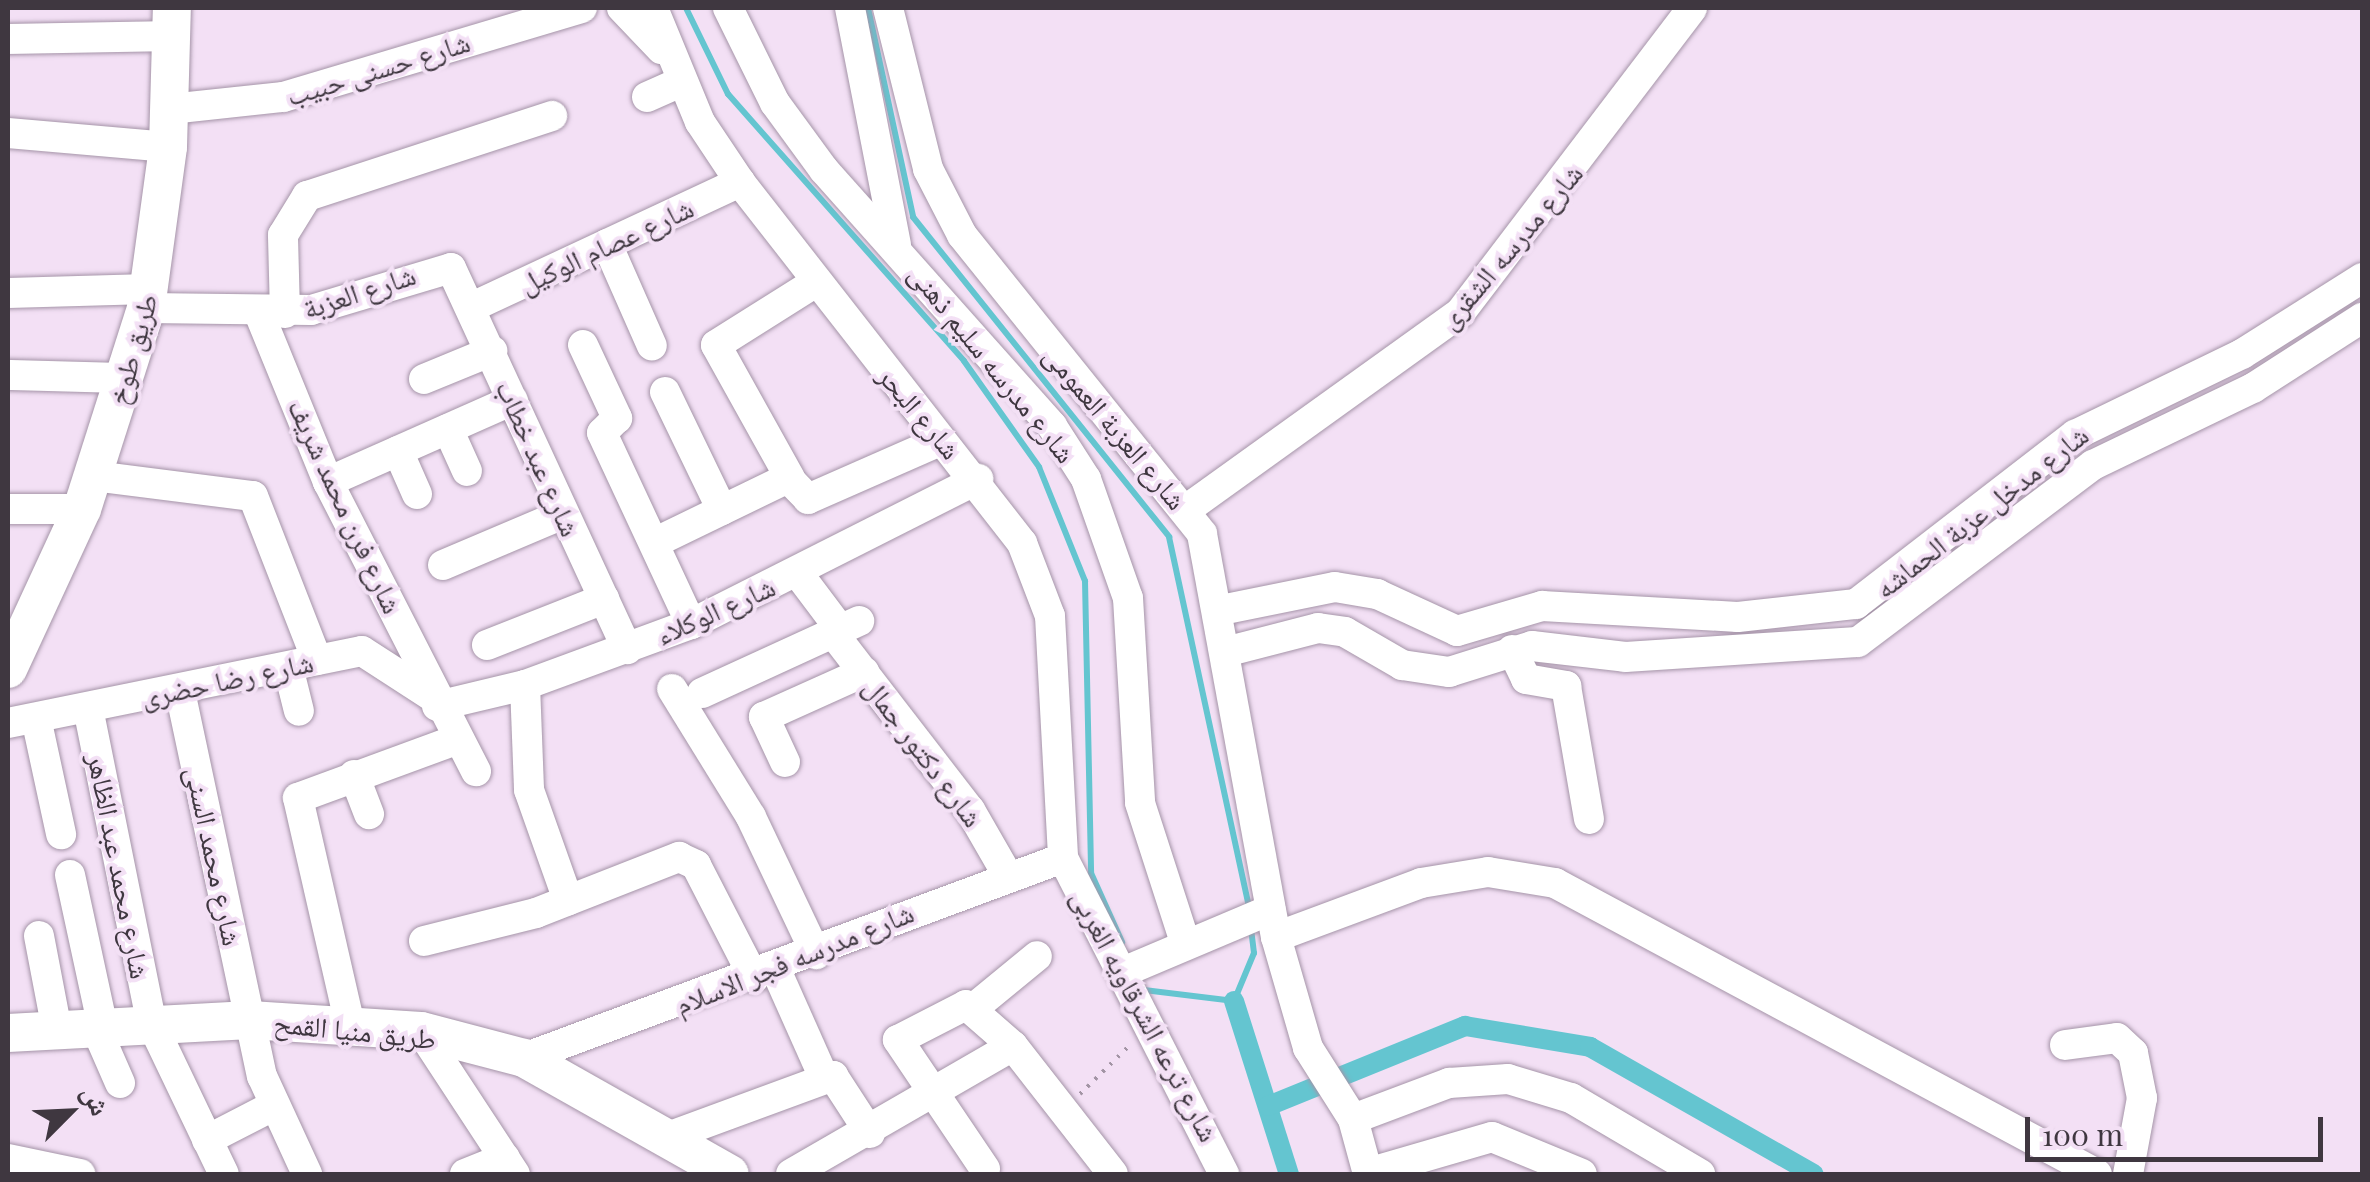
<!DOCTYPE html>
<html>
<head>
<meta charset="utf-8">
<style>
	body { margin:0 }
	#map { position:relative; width:2370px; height:1182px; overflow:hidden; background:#f3e0f5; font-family:"Playfair Display","Noto Naskh Arabic",serif }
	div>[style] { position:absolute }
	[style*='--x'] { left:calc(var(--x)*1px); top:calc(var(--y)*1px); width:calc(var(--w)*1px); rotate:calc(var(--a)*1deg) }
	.stream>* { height:6px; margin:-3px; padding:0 3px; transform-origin:3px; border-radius:3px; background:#64c5d0 }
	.canal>* { height:20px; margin:-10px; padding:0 10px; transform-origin:10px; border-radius:10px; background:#64c5d0 }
	.path>* { height:4px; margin-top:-2px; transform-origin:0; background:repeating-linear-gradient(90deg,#a294a4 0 2.5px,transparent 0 10.5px) }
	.roads { filter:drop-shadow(0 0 2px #a594a8) drop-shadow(0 0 2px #a594a8) }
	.minor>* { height:30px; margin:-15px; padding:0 15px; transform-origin:15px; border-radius:15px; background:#fff }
	.major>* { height:38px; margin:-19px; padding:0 19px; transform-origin:19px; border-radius:19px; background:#fff }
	span { translate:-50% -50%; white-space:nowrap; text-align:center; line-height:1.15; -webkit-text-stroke:8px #f3e0f5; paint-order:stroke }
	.street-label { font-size:28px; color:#3f3740 }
	.frame { position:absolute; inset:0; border:10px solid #3f3740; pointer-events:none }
	.north { position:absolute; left:20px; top:1062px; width:100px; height:100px; -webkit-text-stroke:8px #f3e0f5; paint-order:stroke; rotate:66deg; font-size:28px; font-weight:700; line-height:40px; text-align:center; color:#3f3740 }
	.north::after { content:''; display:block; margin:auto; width:35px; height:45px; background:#3f3740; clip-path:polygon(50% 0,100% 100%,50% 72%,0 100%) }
	.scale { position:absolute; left:2025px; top:1117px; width:298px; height:45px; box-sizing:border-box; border:5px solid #3f3740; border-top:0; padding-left:12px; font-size:30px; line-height:35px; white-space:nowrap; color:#3f3740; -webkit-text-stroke:8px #f3e0f5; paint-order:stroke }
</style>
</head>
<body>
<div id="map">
	<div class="stream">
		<i style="--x:686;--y:8;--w:96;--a:64"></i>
		<i style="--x:728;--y:94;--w:356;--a:48.5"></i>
		<i style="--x:964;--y:361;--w:130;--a:54.7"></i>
		<i style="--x:1039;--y:467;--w:123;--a:68"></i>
		<i style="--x:1085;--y:581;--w:292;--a:88.8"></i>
		<i style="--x:1091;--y:873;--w:76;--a:65.8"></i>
		<i style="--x:868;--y:8;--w:214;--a:77.8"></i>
		<i style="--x:913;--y:217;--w:410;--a:51.3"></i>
		<i style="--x:1169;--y:537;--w:380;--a:77.8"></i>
		<i style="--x:1144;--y:990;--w:91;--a:7"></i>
		<i style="--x:1234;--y:1001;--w:52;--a:-67.4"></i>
		<i style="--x:1254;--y:953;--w:23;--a:-97"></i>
	</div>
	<div class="canal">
		<i style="--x:1234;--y:1001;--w:182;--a:72.4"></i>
		<i style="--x:1268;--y:1106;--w:213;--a:-22.1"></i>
		<i style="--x:1465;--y:1026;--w:127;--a:9.5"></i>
		<i style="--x:1590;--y:1047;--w:257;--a:29.6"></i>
	</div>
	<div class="path">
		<i style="--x:1080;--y:1094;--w:70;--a:-44.4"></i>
	</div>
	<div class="roads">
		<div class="minor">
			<i style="--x:622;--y:8;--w:57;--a:46.4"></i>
			<i style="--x:653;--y:8;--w:123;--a:67.6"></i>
			<i style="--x:700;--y:122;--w:72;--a:56.3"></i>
			<i style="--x:740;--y:182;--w:458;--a:52"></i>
			<i style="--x:1022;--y:543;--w:78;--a:69"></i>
			<i style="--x:1050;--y:616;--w:242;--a:86.9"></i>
			<i style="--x:1063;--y:858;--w:355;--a:63"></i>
			<i style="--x:728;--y:8;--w:106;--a:63.7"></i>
			<i style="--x:775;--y:103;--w:83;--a:53.8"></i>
			<i style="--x:824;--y:170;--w:343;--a:48.3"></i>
			<i style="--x:1052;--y:426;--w:63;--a:57.3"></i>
			<i style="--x:1086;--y:479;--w:126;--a:70.6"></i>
			<i style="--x:1128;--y:598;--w:205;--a:86.6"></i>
			<i style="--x:1140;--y:803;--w:146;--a:72.1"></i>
			<i style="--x:850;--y:8;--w:241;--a:79"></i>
			<i style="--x:888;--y:8;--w:166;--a:76"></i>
			<i style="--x:928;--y:169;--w:74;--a:62.7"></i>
			<i style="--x:962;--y:235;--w:383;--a:51.2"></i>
			<i style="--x:1202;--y:534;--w:410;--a:79.6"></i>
			<i style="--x:1276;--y:937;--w:116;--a:73.9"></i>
			<i style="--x:1308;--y:1048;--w:84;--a:57.6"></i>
			<i style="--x:1353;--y:1119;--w:57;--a:74.7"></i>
			<i style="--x:8;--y:39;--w:165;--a:-1"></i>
			<i style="--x:647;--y:97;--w:37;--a:-24"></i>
			<i style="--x:170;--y:109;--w:114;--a:-6.1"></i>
			<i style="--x:283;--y:97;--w:312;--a:-16.6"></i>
			<i style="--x:8;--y:133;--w:161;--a:5"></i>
			<i style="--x:607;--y:244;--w:111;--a:66.2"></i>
			<i style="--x:8;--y:293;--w:141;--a:-1.6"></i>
			<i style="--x:472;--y:307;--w:296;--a:-25"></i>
			<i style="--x:146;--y:308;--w:165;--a:0.7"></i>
			<i style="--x:311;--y:310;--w:146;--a:-16.7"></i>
			<i style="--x:451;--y:268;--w:420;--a:65.2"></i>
			<i style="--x:259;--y:313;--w:183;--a:67.8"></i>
			<i style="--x:328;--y:482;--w:325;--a:62.9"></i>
			<i style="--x:285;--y:313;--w:78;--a:-91.5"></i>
			<i style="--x:283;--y:235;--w:46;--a:-58.4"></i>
			<i style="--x:307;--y:196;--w:258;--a:-18.1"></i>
			<i style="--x:583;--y:345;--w:81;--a:65"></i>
			<i style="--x:617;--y:418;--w:21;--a:135"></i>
			<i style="--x:602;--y:433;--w:211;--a:65"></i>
			<i style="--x:8;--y:375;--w:117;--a:1.5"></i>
			<i style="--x:424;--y:379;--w:74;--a:-22.4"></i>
			<i style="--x:665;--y:392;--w:131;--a:64.2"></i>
			<i style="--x:448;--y:429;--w:46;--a:65.7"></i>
			<i style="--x:398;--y:451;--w:47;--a:66.2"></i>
			<i style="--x:94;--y:476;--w:160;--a:7.2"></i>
			<i style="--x:253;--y:496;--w:176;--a:68.7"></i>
			<i style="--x:790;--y:478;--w:152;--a:-119.1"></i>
			<i style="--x:716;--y:345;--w:118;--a:-32.2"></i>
			<i style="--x:328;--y:482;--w:202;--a:-23.9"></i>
			<i style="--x:8;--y:509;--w:74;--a:0"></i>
			<i style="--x:1187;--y:509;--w:336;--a:-35.7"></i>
			<i style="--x:1460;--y:313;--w:383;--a:-52.7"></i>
			<i style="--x:654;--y:543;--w:149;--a:-25.9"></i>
			<i style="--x:788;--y:478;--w:29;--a:46"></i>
			<i style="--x:808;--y:499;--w:144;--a:-23.7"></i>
			<i style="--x:443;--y:565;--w:130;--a:-23"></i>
			<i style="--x:797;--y:572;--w:71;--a:53"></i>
			<i style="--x:1221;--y:610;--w:116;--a:-11.4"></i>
			<i style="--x:1335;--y:587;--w:43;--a:9.5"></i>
			<i style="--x:1377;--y:594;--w:88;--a:24.8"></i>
			<i style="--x:1457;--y:631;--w:89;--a:-16.4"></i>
			<i style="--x:1542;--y:606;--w:196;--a:3.2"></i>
			<i style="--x:1738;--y:617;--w:119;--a:-6.3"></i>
			<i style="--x:1856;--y:604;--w:277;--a:-37.7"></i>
			<i style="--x:2075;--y:435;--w:186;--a:-25.9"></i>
			<i style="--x:2242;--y:354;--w:142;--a:-32.3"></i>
			<i style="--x:833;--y:633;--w:224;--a:52.3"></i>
			<i style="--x:970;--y:810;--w:76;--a:60.1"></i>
			<i style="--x:487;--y:645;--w:126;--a:-21.5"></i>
			<i style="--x:1512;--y:650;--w:32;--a:64"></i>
			<i style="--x:1526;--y:679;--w:41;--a:9.9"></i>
			<i style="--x:1566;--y:686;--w:135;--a:80.2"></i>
			<i style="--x:1229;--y:651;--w:92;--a:-14.5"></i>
			<i style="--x:1318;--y:628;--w:27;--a:8"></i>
			<i style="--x:1345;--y:632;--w:66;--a:30.1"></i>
			<i style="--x:1402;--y:665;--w:48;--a:8.5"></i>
			<i style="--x:1449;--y:672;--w:87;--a:-17.4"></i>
			<i style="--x:1532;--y:646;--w:94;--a:6.7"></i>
			<i style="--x:1625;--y:657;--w:233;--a:-3.7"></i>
			<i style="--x:1858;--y:642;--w:294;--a:-37"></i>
			<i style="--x:2093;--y:465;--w:178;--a:-25.7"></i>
			<i style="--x:2253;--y:388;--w:130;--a:-32.7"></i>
			<i style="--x:288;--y:667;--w:45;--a:76"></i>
			<i style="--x:525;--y:685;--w:105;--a:87.8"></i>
			<i style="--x:529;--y:790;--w:117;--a:70.5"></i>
			<i style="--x:672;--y:689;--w:150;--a:58.3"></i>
			<i style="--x:751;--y:817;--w:152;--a:64.6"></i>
			<i style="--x:180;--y:691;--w:394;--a:78"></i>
			<i style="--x:262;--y:1076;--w:108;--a:65.3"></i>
			<i style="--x:702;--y:693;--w:173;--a:-24.6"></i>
			<i style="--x:437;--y:706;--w:90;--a:-13.4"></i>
			<i style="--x:525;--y:685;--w:177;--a:-20.2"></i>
			<i style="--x:691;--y:624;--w:322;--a:-26.8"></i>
			<i style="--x:88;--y:708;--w:322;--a:78.6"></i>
			<i style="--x:152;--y:1024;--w:166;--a:64.4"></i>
			<i style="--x:36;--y:718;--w:119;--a:77.8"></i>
			<i style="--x:8;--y:723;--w:361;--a:-11.5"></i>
			<i style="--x:362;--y:651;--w:85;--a:32.9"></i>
			<i style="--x:785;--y:762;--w:50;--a:-115"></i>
			<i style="--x:764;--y:717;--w:110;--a:-24.2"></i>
			<i style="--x:354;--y:775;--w:42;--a:69"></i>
			<i style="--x:70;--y:875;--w:156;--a:77.8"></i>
			<i style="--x:39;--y:936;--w:96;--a:79.2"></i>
			<i style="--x:1276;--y:937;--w:155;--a:-20.4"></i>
			<i style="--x:1421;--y:883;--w:68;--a:-9.3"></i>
			<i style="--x:1488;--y:872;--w:68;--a:9.3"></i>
			<i style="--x:1555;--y:883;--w:615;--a:28.23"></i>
			<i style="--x:424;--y:941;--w:115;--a:-14"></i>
			<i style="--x:536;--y:913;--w:154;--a:-21.4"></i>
			<i style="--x:679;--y:857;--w:19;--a:25"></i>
			<i style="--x:696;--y:865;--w:127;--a:62.8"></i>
			<i style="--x:776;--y:970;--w:118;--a:66"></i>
			<i style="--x:1123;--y:972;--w:160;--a:-22.9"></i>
			<i style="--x:975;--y:1007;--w:80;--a:-39.4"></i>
			<i style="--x:350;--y:1025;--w:233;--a:-102.9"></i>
			<i style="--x:298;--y:798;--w:165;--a:-20.2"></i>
			<i style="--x:96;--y:1028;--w:60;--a:66.4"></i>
			<i style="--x:421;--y:1031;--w:171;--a:56.7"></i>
			<i style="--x:2065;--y:1045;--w:52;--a:-7.7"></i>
			<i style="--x:2117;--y:1038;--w:22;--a:43"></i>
			<i style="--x:2133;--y:1053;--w:46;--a:78.7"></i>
			<i style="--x:2142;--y:1098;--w:77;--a:100.4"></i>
			<i style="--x:524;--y:1058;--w:575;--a:-20.36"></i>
			<i style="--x:1353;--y:1119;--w:103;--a:-20.6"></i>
			<i style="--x:1449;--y:1083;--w:59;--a:-3.9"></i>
			<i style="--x:1508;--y:1079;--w:66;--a:16.8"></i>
			<i style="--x:1571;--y:1098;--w:150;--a:30.5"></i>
			<i style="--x:673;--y:1135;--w:171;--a:-20.2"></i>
			<i style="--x:833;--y:1076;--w:68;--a:57"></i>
			<i style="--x:207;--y:1140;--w:74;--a:-27.3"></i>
			<i style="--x:8;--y:1159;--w:74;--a:11.8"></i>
			<i style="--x:985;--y:1169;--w:156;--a:-124"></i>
			<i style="--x:898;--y:1040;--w:76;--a:-27.2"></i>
			<i style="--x:966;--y:1005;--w:62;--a:41.1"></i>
			<i style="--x:1013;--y:1046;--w:162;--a:52"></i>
			<i style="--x:1368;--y:1173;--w:129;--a:-16.2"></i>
			<i style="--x:1492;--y:1137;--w:97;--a:22.3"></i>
			<i style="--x:465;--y:1174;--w:43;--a:-21.8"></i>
			<i style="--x:791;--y:1174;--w:256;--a:-30"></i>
		</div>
		<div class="major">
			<i style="--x:8;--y:669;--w:176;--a:-65.2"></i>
			<i style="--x:82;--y:509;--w:211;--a:-72.3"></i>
			<i style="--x:146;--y:308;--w:162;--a:-82.2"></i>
			<i style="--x:168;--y:147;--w:139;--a:-88.4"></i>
			<i style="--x:8;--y:1033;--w:242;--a:-3.1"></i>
			<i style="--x:250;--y:1020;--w:171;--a:3.7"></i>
			<i style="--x:421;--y:1031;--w:106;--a:14.7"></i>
			<i style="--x:524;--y:1058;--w:236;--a:29.4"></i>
		</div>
	</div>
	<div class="street-label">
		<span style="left:378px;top:68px;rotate:-17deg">شارع حسنى حبيب</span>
		<span style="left:606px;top:245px;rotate:-25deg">شارع عصام الوكيل</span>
		<span style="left:1510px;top:246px;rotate:-50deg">شارع مدرسه الشقرى</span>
		<span style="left:359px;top:291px;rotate:-18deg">شارع العزبة</span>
		<span style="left:132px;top:349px;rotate:-74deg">طريق طوخ</span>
		<span style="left:993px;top:363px;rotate:51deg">شارع مدرسه سليم ذهنى</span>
		<span style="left:920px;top:412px;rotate:50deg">شارع البحر</span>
		<span style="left:1116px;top:427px;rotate:50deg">شارع العزبة العمومى</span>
		<span style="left:539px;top:458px;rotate:66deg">شارع عبد خطاب</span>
		<span style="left:346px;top:506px;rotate:65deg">شارع فرن محمد شريف</span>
		<span style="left:1981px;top:511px;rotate:-38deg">شارع مدخل عزبة الحماشه</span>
		<span style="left:715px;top:610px;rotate:-24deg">شارع الوكلاء</span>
		<span style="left:227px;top:679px;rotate:-12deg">شارع رضا حضرى</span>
		<span style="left:924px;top:752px;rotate:53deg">شارع دكتور جمال</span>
		<span style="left:215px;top:856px;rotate:78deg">شارع محمد السنى</span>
		<span style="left:120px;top:866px;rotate:79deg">شارع محمد عبد الظاهر</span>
		<span style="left:794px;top:958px;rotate:-22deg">شارع مدرسه فجر الاسلام</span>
		<span style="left:1146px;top:1015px;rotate:62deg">شارع ترعه الشرقاويه الغربى</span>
		<span style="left:355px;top:1030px;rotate:6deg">طريق منيا القمح</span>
	</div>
	<div class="frame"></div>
	<div class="north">ش</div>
	<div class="scale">100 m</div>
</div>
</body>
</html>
